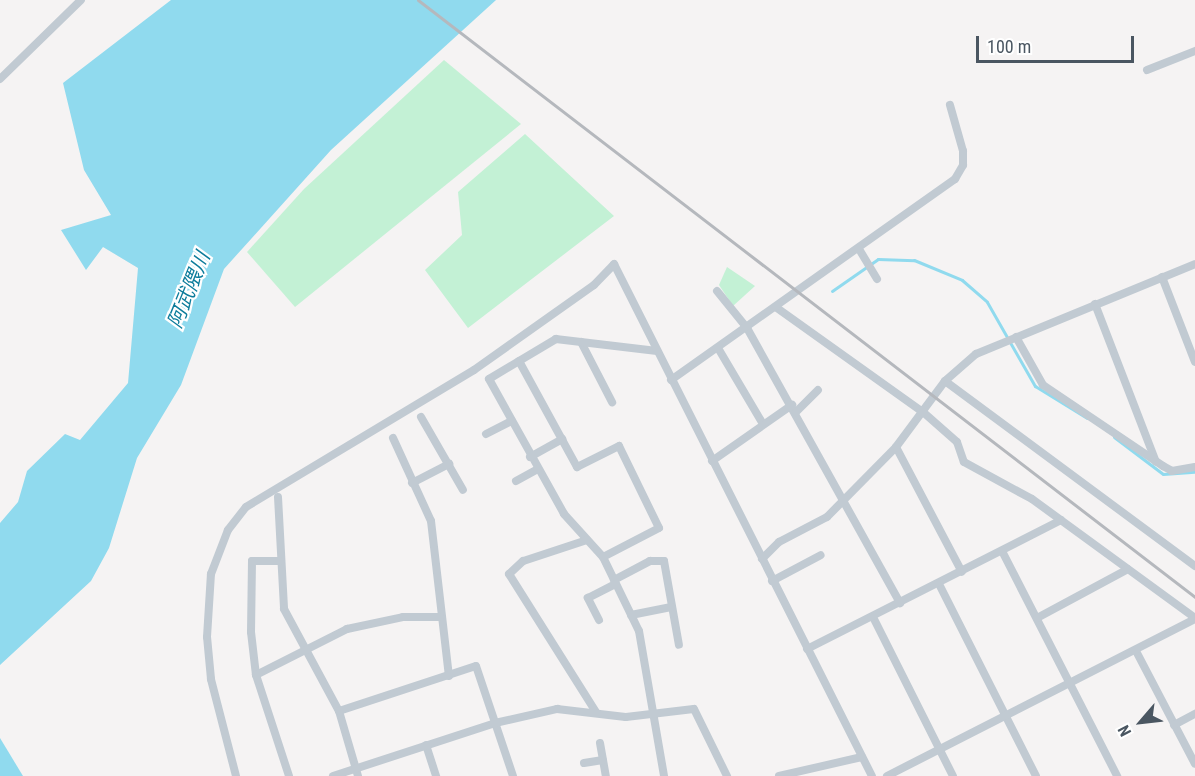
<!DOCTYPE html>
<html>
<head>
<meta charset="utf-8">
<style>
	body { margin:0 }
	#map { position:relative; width:1195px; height:776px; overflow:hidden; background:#f5f3f3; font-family:"Roboto Condensed","Noto Sans JP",sans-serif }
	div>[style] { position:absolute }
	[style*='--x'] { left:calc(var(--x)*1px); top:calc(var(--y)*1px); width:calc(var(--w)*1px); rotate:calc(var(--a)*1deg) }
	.green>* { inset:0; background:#c3f1d5 }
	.water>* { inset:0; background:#90daee }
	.stream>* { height:3px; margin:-1.5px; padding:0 1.5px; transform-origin:1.5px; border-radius:1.5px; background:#90daee }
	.minor>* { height:8px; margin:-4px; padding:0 4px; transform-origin:4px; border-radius:4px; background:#c1cad2 }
	.rail>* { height:3px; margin:-1.5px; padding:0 1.5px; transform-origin:1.5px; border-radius:1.5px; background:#b5b8bd }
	span { translate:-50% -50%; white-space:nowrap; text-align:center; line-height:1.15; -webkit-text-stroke:4.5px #fff; paint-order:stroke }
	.water-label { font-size:20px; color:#0c7c9b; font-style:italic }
	.north { position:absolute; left:1111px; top:692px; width:60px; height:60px; -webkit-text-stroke:4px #fff; paint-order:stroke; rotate:242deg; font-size:16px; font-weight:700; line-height:24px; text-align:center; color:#4a5661 }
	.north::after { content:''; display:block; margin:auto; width:21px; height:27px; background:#4a5661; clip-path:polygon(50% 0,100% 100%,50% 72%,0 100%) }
	.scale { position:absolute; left:976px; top:36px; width:158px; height:27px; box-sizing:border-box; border:3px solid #4a5661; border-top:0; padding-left:8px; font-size:18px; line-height:21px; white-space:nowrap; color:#4a5661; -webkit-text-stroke:4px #fff; paint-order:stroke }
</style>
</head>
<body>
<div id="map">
	<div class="green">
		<i style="clip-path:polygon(444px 60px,521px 124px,295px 307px,247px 252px,304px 189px)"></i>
		<i style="clip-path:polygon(525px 134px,614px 216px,468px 328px,425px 270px,462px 235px,458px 192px)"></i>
		<i style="clip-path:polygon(727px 267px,755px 286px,733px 306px,719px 285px)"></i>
	</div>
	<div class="water">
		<i style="clip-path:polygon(171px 0,496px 0,331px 150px,224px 269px,181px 385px,137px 458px,109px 548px,91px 581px,0 665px,0 523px,18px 502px,27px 471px,65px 434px,80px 440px,128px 383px,138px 268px,103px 247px,86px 270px,61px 230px,111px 215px,84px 170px,63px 83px)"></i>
		<i style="clip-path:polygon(0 738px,23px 776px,0 776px)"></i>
	</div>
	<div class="stream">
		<i style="--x:832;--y:291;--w:56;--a:-34.8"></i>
		<i style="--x:878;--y:259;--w:36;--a:2"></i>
		<i style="--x:914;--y:260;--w:52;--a:22.6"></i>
		<i style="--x:962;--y:280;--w:33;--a:41"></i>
		<i style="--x:987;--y:302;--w:97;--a:60.3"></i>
		<i style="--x:1035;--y:386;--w:61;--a:31.6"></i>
		<i style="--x:1114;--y:437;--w:61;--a:37.1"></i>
		<i style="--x:1163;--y:474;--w:32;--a:-4"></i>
	</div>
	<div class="minor">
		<i style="--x:1147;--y:70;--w:52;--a:-21.6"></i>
		<i style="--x:0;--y:79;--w:113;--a:-44.3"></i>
		<i style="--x:859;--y:249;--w:35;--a:59"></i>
		<i style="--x:1162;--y:277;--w:91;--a:68.8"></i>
		<i style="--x:717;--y:291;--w:48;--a:51"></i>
		<i style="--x:747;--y:328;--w:315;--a:60.9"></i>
		<i style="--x:1095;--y:304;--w:169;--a:68.9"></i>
		<i style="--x:777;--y:308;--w:179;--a:35.5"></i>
		<i style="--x:923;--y:412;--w:45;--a:41.4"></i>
		<i style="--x:957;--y:442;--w:21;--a:71"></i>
		<i style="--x:964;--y:462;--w:77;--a:28.6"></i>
		<i style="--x:1032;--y:499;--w:202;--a:36.1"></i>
		<i style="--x:1016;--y:337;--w:55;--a:60.6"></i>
		<i style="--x:1043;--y:385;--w:145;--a:34"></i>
		<i style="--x:1163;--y:466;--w:10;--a:29"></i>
		<i style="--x:1172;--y:471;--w:23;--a:-10"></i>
		<i style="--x:581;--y:342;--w:68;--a:62.7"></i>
		<i style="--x:718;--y:348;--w:88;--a:59.4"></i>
		<i style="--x:657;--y:351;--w:102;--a:-173.2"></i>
		<i style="--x:556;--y:339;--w:78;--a:149.2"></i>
		<i style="--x:489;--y:379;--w:154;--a:60.9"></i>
		<i style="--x:564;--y:514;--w:58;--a:47.8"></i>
		<i style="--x:603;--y:557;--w:82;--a:64.1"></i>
		<i style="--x:639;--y:631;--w:147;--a:80.2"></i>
		<i style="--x:519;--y:361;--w:121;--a:61.3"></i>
		<i style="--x:577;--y:467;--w:47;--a:-26.6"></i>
		<i style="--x:619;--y:446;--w:91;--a:64"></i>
		<i style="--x:659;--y:528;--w:63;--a:152.6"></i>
		<i style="--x:671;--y:380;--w:348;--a:-35.3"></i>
		<i style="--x:955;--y:179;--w:16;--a:-60"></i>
		<i style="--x:963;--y:165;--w:14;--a:-90"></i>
		<i style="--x:963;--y:151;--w:48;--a:-105.8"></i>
		<i style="--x:945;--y:381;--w:311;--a:36.5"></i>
		<i style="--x:796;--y:412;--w:31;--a:-45"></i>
		<i style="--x:421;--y:417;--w:84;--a:60.1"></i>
		<i style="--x:486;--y:434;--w:29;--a:-27"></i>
		<i style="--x:393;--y:438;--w:91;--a:65.4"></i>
		<i style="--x:431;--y:521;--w:156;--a:83.4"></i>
		<i style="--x:896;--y:447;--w:141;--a:62.2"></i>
		<i style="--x:530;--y:457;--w:37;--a:-29"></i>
		<i style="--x:712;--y:461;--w:98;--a:-35"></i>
		<i style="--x:516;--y:481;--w:25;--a:-29"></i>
		<i style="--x:412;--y:483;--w:42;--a:-27.2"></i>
		<i style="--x:278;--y:497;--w:112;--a:86.9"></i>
		<i style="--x:284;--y:609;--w:116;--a:61.7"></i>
		<i style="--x:339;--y:711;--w:68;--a:73.7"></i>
		<i style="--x:587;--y:540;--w:67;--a:161.8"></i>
		<i style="--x:523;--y:561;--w:19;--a:137"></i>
		<i style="--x:509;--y:574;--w:163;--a:57.8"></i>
		<i style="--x:1002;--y:551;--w:253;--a:62.9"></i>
		<i style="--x:762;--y:559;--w:24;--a:-45"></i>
		<i style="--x:779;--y:542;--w:54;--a:-27.5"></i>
		<i style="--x:827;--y:517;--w:98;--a:-45.4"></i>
		<i style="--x:896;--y:447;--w:82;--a:-53.4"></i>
		<i style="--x:945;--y:381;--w:41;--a:-41.1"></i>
		<i style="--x:976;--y:354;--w:237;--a:-22.3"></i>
		<i style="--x:281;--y:561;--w:29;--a:180"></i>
		<i style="--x:252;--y:561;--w:71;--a:90.8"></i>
		<i style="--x:251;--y:632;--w:43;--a:83.4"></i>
		<i style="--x:256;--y:675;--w:106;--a:71.9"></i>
		<i style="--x:614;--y:580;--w:41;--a:-27.8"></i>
		<i style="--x:650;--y:561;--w:14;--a:0"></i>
		<i style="--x:664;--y:561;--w:85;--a:79.9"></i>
		<i style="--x:772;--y:581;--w:55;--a:-28"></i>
		<i style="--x:939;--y:584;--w:215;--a:63.2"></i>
		<i style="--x:631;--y:615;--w:41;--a:-11.3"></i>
		<i style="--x:873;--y:617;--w:178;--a:63.3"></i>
		<i style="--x:1037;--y:618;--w:103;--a:-28.3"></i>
		<i style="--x:599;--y:620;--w:25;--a:-117"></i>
		<i style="--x:588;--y:598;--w:31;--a:-27"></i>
		<i style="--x:807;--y:649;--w:285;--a:-26.9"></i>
		<i style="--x:1136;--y:651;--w:127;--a:62.4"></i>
		<i style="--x:256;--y:675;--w:102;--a:-26.8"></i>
		<i style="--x:347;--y:629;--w:57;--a:-12.1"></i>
		<i style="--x:403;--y:617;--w:37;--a:0"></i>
		<i style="--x:339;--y:711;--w:144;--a:-18.2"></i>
		<i style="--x:476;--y:666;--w:116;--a:71.4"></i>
		<i style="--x:1174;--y:725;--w:24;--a:-28"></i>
		<i style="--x:600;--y:743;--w:34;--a:80"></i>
		<i style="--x:426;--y:745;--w:33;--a:72"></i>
		<i style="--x:584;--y:763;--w:19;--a:-9"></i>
		<i style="--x:236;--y:776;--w:100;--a:-104.5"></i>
		<i style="--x:211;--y:679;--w:42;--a:-95.4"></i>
		<i style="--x:207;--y:637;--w:63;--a:-86.4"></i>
		<i style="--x:211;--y:574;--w:47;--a:-68.9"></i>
		<i style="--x:228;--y:530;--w:29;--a:-52"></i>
		<i style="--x:246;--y:507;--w:266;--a:-31"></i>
		<i style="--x:474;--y:370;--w:147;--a:-35.3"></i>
		<i style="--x:594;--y:285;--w:29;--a:-46"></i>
		<i style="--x:614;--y:264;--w:573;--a:63.26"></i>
		<i style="--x:333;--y:776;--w:170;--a:-18.1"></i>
		<i style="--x:495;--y:723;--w:64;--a:-12.7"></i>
		<i style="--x:557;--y:709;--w:69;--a:6.6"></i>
		<i style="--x:626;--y:717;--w:68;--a:-6.7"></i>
		<i style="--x:694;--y:709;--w:75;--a:63.8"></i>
		<i style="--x:779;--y:776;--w:85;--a:-12.9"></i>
		<i style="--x:887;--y:776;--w:346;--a:-27"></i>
	</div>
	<div class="rail">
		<i style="--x:418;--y:0;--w:980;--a:37.54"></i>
	</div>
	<div class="water-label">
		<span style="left:189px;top:290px;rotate:-68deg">阿武隈川</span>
	</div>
	<div class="north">N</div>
	<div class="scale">100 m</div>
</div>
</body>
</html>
